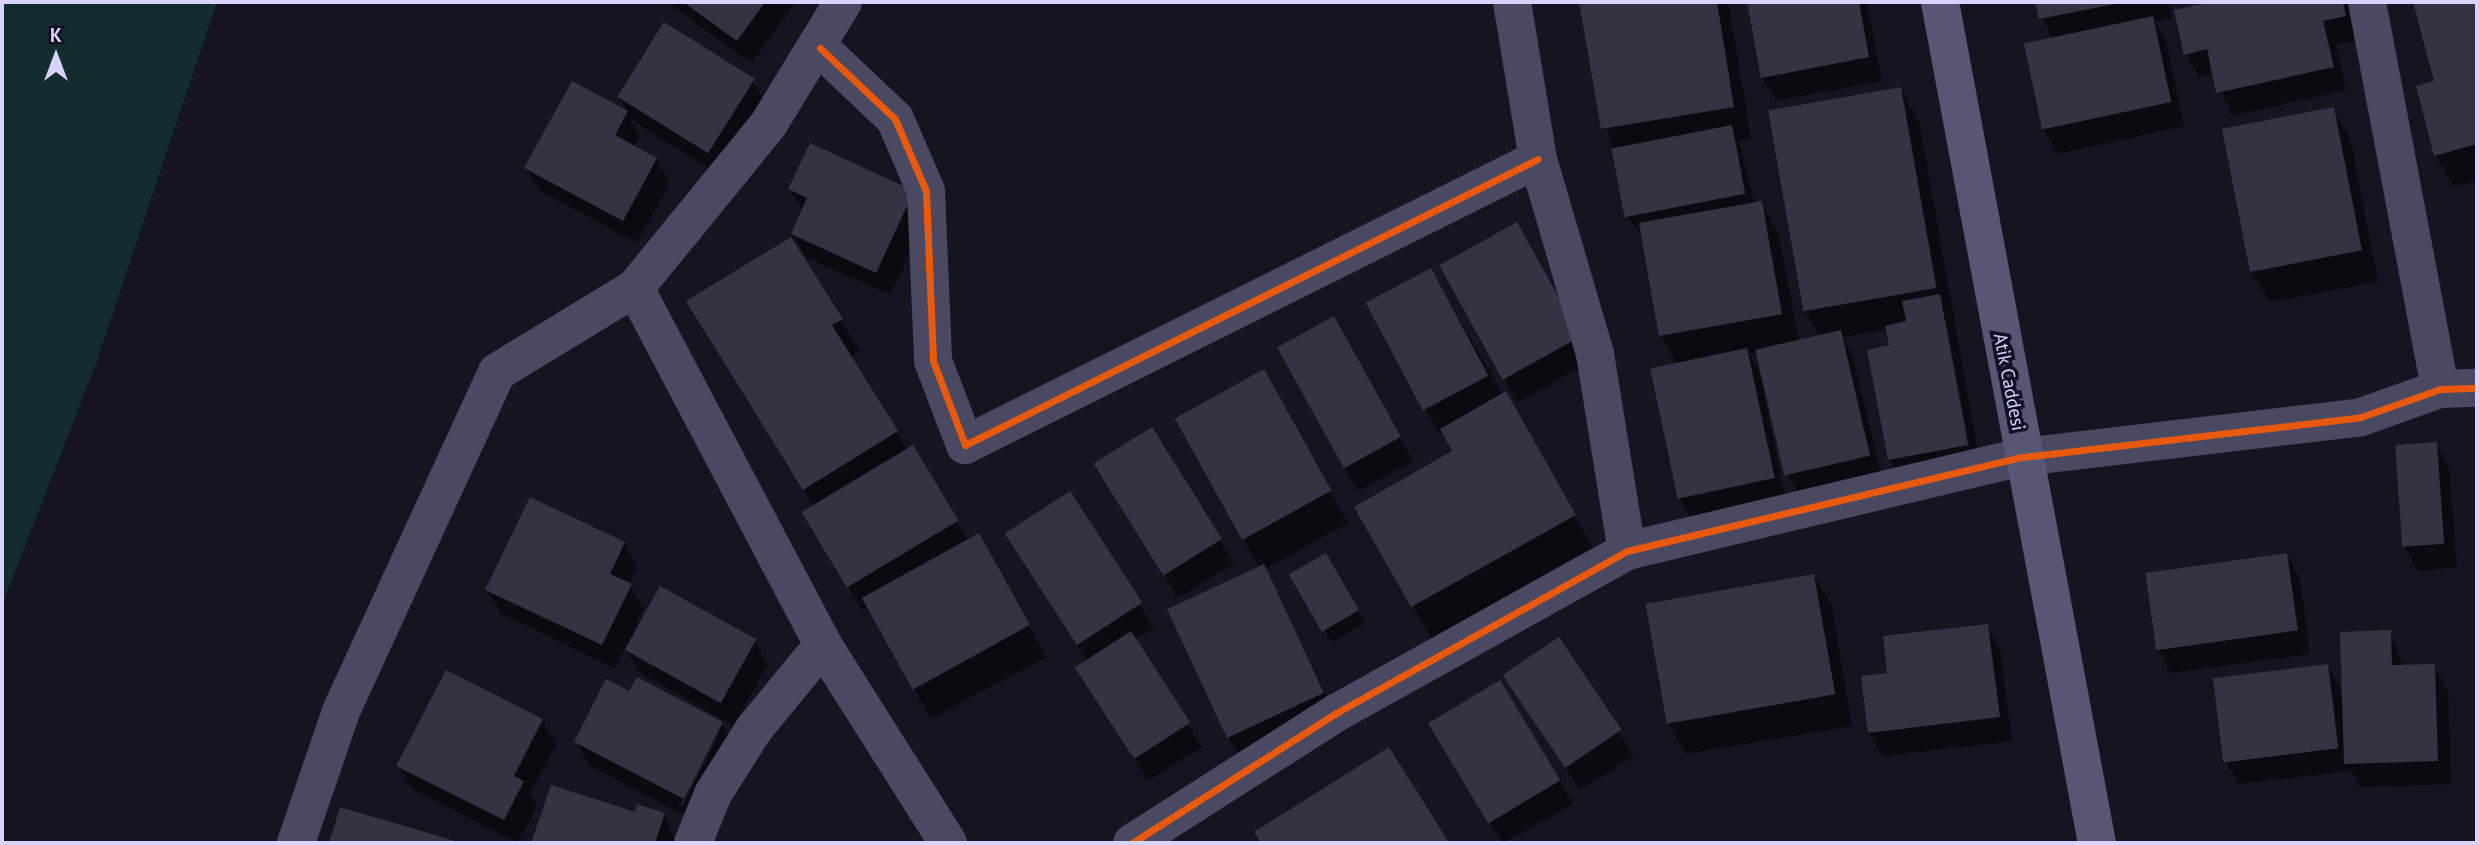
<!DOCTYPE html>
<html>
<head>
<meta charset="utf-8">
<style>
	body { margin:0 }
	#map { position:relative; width:2479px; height:845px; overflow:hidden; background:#161421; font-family:"PT Sans",sans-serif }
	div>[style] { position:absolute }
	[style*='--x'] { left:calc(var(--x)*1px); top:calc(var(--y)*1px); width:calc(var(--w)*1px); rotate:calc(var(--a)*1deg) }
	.green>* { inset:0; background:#132c2d }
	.shadow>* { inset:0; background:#0007; transform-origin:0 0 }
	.building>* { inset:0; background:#343243; transform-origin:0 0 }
	.street>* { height:38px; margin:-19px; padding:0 19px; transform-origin:19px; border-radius:19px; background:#4a4962 }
	.secondary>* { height:38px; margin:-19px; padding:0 19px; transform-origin:19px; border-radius:19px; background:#575674 }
	.cycleway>* { height:7px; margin:-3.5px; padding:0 3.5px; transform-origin:3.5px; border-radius:3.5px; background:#e8590c }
	span { translate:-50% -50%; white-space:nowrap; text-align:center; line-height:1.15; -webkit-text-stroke:7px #130f26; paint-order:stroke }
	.street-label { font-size:19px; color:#d9d4ff }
	.frame { position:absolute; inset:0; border:4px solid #d9d4ff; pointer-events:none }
	.north { position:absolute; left:21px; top:21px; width:70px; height:70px; -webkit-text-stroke:5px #130f26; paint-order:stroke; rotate:0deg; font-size:19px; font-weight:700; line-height:28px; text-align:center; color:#d9d4ff }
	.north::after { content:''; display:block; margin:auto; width:24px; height:32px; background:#d9d4ff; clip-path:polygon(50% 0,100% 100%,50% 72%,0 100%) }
</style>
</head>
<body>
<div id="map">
	<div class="green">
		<i style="clip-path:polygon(2px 2px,217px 2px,94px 369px,2px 605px)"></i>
	</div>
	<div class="shadow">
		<i style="clip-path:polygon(667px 2px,796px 2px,751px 63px)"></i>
		<i style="clip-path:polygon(evenodd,1581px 2px,1728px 2px,1751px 138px,1739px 140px,1755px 204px,1761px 203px,1779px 235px,1799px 342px,1820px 337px,1803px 309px,1901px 89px,1919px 121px,1981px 469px,1903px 483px,1890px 460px,1888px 330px,1843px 337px,1853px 356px,1882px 479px,1801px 498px,1788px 474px,1758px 353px,1749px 354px,1760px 374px,1786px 501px,1693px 520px,1679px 497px,1652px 369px,1677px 364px,1660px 335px,1643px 237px,1625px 215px,1581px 2px,1943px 320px,1946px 320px,1971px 454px,1968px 454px,1943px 320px)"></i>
		<i style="clip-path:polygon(1748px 2px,1867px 2px,1882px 81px,1776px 101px,1762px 77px)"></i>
		<i style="clip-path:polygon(2037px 2px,2169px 2px,2172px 19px,2155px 22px,2166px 41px,2184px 126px,2058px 154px,2044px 130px,2052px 40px)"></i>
		<i style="clip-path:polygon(2205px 2px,2350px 2px,2358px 40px,2336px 45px,2346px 90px,2232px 116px,2214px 74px,2199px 77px,2186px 54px)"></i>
		<i style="clip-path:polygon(2415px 2px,2477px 2px,2477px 180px,2454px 187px,2435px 155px,2436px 83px)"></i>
		<i style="clip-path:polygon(752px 80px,766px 104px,721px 176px,630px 119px,640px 136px,634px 147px,656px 159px,670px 183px,637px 243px,540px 191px,526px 168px,572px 83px,629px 114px,619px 96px)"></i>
		<i style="clip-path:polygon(2333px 109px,2351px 141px,2378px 282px,2269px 302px,2251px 270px)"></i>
		<i style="clip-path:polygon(811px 145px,927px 216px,890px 295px,806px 257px,792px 234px,803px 211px,790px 189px)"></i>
		<i style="left:1516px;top:224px;width:157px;height:85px;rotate:61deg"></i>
		<i style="clip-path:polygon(790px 239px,860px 351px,850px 356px,907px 451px,968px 540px,996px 566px,1046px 657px,931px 719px,869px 606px,862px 610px,818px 536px,814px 507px,688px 302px)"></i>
		<i style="clip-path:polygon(1444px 294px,1593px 547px,1431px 638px,1357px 507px,1455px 452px,1443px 430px,1438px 433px,1367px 303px)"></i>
		<i style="clip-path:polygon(1347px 342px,1413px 461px,1358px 491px,1344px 468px)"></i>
		<i style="clip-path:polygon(1281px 403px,1348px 523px,1265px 569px,1341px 725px,1247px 769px,1228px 737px,1260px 568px,1243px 539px)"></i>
		<i style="clip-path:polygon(2436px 443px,2449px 467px,2457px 567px,2418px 571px,2405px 547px)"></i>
		<i style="clip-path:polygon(1109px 486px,1220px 540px,1234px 564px,1178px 598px)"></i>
		<i style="clip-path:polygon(1070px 493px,1154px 628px,1135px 640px,1202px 747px,1148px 781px,1091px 691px,1087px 661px,1020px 556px)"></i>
		<i style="clip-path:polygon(624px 543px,637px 567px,629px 584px,644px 609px,637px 622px,755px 642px,768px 665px,733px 726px,639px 672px,625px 648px,615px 668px,501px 614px,487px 590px)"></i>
		<i style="clip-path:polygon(1325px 555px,1365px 623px,1332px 642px,1298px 588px)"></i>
		<i style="clip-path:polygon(2287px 555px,2300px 579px,2310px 654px,2171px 673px,2157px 649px)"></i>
		<i style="clip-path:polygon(1814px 575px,1832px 607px,1852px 726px,1686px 754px,1668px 722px)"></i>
		<i style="clip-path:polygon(1987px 626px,2000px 649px,2012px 741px,1883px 756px,1869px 733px,1889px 674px)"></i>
		<i style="clip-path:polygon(2390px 632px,2404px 667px,2434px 666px,2448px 690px,2451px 784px,2360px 787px,2351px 771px,2238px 784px,2225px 760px,2327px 665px,2344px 695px)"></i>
		<i style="left:1558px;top:639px;width:139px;height:64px;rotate:57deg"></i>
		<i style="clip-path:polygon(evenodd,630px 694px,722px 723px,735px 747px,698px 822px,590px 766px,576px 742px,630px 694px,715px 734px,719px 734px,682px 808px,679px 806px,715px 734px)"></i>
		<i style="clip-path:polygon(542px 721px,556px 744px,530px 794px,537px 806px,518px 843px,412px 789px,398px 766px)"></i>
		<i style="clip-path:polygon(1444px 748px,1560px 780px,1573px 804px,1503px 843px)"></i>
		<i style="clip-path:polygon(1389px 750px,1447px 843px,1263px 843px,1256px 832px)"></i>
		<i style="clip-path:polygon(552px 787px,636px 814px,664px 814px,676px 843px,533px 843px)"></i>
		<i style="clip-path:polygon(341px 809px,458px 843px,331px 843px)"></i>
	</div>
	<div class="building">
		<i style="clip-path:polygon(683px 2px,765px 2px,737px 41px)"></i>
		<i style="clip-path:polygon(1579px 2px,1717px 2px,1734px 107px,1601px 129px)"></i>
		<i style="clip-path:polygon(1747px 2px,1859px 2px,1869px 57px,1761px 78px)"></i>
		<i style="clip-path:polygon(2035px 2px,2120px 2px,2120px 3px,2039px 19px)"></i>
		<i style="clip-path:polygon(2210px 2px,2343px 2px,2346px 16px,2323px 21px,2334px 67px,2216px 93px,2207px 49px,2184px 55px,2174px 10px)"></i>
		<i style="clip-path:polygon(2413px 2px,2477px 2px,2477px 144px,2434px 156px,2416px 86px,2434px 81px)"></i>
		<i style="left:2153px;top:16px;width:88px;height:132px;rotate:78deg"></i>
		<i style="left:664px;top:22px;width:107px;height:88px;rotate:32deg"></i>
		<i style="clip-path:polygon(572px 81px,628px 111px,615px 135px,657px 158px,623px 221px,524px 168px)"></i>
		<i style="left:1901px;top:87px;width:204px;height:135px;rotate:80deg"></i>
		<i style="left:2334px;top:107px;width:146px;height:114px;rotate:79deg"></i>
		<i style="left:1732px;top:125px;width:70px;height:123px;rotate:79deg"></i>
		<i style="clip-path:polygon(810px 143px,914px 191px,876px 273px,791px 234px,807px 198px,788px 189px)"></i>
		<i style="left:1762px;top:201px;width:115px;height:125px;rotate:80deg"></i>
		<i style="left:1517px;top:222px;width:131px;height:89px;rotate:61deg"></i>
		<i style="clip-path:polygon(791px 237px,843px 319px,832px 325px,898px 431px,803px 490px,686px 301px)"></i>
		<i style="left:1431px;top:268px;width:122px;height:74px;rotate:62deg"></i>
		<i style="clip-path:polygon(1940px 294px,1968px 445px,1888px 460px,1867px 350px,1889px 345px,1885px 326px,1906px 321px,1902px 301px)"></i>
		<i style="left:1334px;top:316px;width:138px;height:65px;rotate:61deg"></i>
		<i style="left:1841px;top:330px;width:129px;height:88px;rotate:77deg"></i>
		<i style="left:1747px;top:348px;width:133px;height:99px;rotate:78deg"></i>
		<i style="left:1264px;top:369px;width:139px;height:102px;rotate:61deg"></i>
		<i style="clip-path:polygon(1506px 391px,1576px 515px,1411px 607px,1354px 507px,1452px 451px,1440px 429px)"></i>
		<i style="left:1152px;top:427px;width:132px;height:69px;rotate:58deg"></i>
		<i style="left:2437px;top:442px;width:102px;height:42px;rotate:86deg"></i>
		<i style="left:913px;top:445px;width:88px;height:130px;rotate:59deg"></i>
		<i style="left:1070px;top:491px;width:133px;height:78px;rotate:57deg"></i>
		<i style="clip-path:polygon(530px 497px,625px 542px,610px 574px,632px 584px,602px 645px,485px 590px)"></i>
		<i style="left:979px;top:533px;width:105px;height:134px;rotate:61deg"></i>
		<i style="left:1326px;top:553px;width:66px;height:43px;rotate:60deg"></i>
		<i style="left:2287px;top:553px;width:78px;height:143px;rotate:82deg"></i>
		<i style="left:1264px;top:564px;width:142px;height:107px;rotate:65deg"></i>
		<i style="left:1814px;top:574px;width:122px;height:171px;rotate:80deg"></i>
		<i style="left:660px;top:586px;width:110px;height:73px;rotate:29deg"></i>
		<i style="clip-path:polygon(1988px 624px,2000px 717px,1868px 733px,1861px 676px,1887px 673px,1883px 636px)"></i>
		<i style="clip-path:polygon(2391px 630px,2392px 665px,2435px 664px,2438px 761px,2344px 764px,2340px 632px)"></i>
		<i style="left:1131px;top:631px;width:109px;height:67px;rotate:57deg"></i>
		<i style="left:1559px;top:637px;width:112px;height:68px;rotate:56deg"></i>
		<i style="left:2328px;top:664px;width:85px;height:116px;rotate:83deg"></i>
		<i style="clip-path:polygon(446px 670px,543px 719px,514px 776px,524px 781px,504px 820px,396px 766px)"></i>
		<i style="clip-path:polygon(637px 677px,723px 722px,684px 799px,574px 742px,606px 679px,629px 691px)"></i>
		<i style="left:1500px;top:680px;width:117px;height:84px;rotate:59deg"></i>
		<i style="clip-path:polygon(1389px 747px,1448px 841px,1261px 843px,1254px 832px)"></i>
		<i style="clip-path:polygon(551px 785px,635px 812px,637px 804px,665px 813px,655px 843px,531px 843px)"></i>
		<i style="clip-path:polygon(340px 807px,462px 843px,329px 843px)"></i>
	</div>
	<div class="street">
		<i style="--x:1512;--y:2;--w:159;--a:80.6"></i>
		<i style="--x:1538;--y:159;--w:203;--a:73.7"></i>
		<i style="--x:1595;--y:354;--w:200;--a:80.8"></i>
		<i style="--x:2367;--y:2;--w:394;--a:79.3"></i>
		<i style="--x:820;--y:48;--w:103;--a:43.4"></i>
		<i style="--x:895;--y:119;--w:78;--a:66.7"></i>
		<i style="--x:926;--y:191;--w:170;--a:87.6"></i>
		<i style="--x:933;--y:361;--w:90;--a:69.1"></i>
		<i style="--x:965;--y:445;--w:640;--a:-26.53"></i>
		<i style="--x:635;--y:288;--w:403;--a:62.2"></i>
		<i style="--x:296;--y:843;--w:142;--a:-71.1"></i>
		<i style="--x:342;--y:709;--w:371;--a:-65.3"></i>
		<i style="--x:497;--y:372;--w:162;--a:-31.3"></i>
		<i style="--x:635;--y:288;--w:210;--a:-50.8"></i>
		<i style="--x:768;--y:125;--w:144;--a:-58.6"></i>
		<i style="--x:693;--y:843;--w:53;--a:-67.8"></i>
		<i style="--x:713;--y:794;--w:77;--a:-57.8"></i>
		<i style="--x:754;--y:729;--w:109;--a:-50.6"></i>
		<i style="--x:823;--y:645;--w:234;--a:57.7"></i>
		<i style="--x:1132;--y:843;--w:242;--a:-32.5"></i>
		<i style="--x:1336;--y:713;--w:333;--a:-29.1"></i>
		<i style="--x:1627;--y:551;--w:407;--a:-13.4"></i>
		<i style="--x:2023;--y:457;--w:340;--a:-6.7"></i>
		<i style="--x:2361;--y:417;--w:84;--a:-19.5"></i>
		<i style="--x:2440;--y:389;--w:37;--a:-2"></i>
	</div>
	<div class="secondary">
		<i style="--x:1940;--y:2;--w:856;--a:79.43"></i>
	</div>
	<div class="cycleway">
		<i style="--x:820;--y:48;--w:103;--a:43.4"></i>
		<i style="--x:895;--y:119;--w:78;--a:66.7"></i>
		<i style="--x:926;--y:191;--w:170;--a:87.6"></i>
		<i style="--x:933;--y:361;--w:90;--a:69.1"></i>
		<i style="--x:965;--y:445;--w:640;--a:-26.53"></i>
		<i style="--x:1132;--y:843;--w:242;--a:-32.5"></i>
		<i style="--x:1336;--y:713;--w:333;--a:-29.1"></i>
		<i style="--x:1627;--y:551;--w:407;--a:-13.4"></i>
		<i style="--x:2023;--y:457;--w:340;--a:-6.7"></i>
		<i style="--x:2361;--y:417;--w:84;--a:-19.5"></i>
		<i style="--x:2440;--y:389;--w:37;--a:-2"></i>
	</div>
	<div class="street-label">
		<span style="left:2009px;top:382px;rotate:79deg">Atik Caddesi</span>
	</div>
	<div class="frame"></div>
	<div class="north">K</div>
</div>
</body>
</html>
